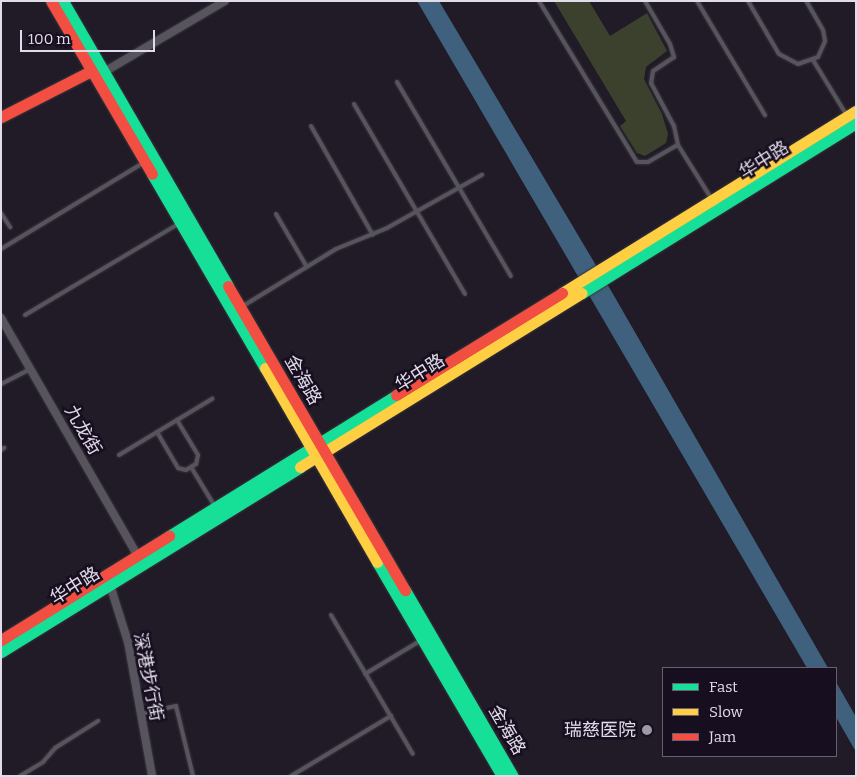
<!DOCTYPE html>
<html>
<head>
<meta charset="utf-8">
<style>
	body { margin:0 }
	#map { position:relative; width:857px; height:777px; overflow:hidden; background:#201b26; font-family:Bitter,"Noto Sans SC",serif }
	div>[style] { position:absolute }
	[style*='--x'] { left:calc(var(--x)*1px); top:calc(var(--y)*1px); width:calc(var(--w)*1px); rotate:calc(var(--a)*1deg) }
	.green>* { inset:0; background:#3b412d }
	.water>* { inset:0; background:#3f617e }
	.roads { filter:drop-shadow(0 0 1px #39363e) drop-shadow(0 0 1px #39363e) }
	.lane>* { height:4px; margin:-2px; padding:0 2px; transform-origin:2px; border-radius:2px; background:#58545d }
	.street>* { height:8px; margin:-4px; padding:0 4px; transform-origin:4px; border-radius:4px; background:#58545d }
	.fast>* { height:11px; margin:-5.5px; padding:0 5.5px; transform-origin:5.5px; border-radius:5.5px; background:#16e098 }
	.slow>* { height:11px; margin:-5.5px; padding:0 5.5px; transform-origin:5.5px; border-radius:5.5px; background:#ffcf43 }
	.jam>* { height:11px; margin:-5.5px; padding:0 5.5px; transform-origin:5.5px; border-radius:5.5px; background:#f24e42 }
	.dots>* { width:14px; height:14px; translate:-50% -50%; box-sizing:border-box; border:2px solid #170e20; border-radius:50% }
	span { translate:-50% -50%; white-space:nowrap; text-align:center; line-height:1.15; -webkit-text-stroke:5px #170e20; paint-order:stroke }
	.street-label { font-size:18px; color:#e1dce9 }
	.poi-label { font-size:18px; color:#e1dce9 }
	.right { translate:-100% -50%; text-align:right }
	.frame { position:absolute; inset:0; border:2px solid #e1dce9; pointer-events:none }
	.legend { position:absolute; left:662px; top:667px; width:175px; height:90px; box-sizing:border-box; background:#170e20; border:1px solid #686070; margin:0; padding:6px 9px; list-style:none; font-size:15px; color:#e1dce9 }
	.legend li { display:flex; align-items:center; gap:10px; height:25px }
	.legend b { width:25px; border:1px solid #686070 }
	.scale { position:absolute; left:20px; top:30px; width:135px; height:22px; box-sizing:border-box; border:2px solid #e1dce9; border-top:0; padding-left:6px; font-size:15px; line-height:18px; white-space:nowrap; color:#e1dce9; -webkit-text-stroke:4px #170e20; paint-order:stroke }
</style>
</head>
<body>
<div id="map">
	<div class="green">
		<i style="clip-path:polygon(554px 1px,589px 1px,610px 36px,647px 13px,667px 51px,646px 67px,644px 79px,662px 114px,668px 134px,666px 143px,645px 156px,637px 153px,620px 126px,626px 121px)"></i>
	</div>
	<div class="water">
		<i style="clip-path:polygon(417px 1px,439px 1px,613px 294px,828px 668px,807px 668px)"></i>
		<i style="clip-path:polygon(836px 682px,856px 717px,856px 752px,836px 717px)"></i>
	</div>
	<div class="roads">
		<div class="lane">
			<i style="--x:539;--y:1;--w:188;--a:58.7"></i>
			<i style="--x:637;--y:162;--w:11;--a:0"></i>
			<i style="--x:648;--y:162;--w:34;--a:-30"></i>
			<i style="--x:645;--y:1;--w:50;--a:59.8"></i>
			<i style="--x:670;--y:44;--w:14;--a:73"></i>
			<i style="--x:674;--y:57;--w:25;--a:146"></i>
			<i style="--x:653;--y:71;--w:12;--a:99"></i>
			<i style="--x:651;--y:83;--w:49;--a:61.9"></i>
			<i style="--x:674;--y:126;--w:19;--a:78"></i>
			<i style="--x:678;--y:145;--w:62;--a:58.1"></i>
			<i style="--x:697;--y:1;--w:133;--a:59.2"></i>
			<i style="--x:748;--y:1;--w:61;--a:59.7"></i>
			<i style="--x:779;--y:54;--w:21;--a:28"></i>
			<i style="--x:798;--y:64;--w:21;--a:-19"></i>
			<i style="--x:818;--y:57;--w:17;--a:-66"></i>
			<i style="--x:825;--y:41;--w:11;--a:-100"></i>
			<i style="--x:823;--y:30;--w:34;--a:-120"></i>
			<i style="--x:813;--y:60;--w:63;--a:58.6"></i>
			<i style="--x:397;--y:82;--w:225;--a:59.6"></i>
			<i style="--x:354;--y:104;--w:220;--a:59.7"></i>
			<i style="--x:311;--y:126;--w:125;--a:60.4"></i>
			<i style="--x:1;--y:213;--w:17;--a:57"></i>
			<i style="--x:276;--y:214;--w:61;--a:59.7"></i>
			<i style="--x:1;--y:249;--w:166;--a:-31.2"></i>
			<i style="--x:243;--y:306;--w:109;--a:-31.5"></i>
			<i style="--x:336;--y:249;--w:55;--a:-22.4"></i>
			<i style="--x:387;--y:228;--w:109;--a:-29.2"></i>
			<i style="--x:25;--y:315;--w:178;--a:-30.7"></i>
			<i style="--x:1;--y:384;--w:33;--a:-27"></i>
			<i style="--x:157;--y:432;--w:42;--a:59.7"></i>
			<i style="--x:178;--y:468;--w:8;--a:14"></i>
			<i style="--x:186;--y:470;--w:12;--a:-31"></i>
			<i style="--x:196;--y:464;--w:9;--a:-77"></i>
			<i style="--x:198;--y:455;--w:41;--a:-121"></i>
			<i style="--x:1;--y:450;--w:4;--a:-34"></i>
			<i style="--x:119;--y:455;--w:109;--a:-31.1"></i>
			<i style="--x:191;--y:467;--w:44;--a:58.8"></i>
			<i style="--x:331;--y:615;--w:161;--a:59.5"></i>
			<i style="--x:365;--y:674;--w:64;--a:-31"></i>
			<i style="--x:141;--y:714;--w:36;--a:-13"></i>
			<i style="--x:176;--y:706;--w:72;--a:76.3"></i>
			<i style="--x:20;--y:776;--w:27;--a:-31"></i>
			<i style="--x:43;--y:762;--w:18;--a:-49"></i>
			<i style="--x:55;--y:748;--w:51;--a:-32.1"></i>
			<i style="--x:291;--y:776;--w:117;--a:-31"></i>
		</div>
		<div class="street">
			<i style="--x:104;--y:72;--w:140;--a:-30.4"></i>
			<i style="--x:1;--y:318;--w:275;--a:60.1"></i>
			<i style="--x:110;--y:585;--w:60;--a:72.5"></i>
			<i style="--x:128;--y:642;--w:136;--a:79.8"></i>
		</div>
		<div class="fast">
			<i style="--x:63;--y:1;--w:329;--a:59.9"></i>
			<i style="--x:152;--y:174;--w:225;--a:59.8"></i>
			<i style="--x:582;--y:293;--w:322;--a:-31.8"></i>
			<i style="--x:169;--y:536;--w:267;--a:-31.8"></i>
			<i style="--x:377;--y:562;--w:248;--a:59.7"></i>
			<i style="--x:405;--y:590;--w:215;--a:59.9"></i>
			<i style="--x:1;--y:652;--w:352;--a:-31.7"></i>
		</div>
		<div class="slow">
			<i style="--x:562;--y:293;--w:346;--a:-31.8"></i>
			<i style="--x:265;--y:368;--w:224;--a:60"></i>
			<i style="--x:300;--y:467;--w:331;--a:-31.7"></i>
		</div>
		<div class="jam">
			<i style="--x:51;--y:1;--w:200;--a:59.7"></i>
			<i style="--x:1;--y:117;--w:101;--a:-27.1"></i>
			<i style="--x:228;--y:286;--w:352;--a:59.8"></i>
			<i style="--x:396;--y:395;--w:195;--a:-31.6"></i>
			<i style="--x:1;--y:640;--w:198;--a:-31.8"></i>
		</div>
	</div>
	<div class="dots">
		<i style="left:647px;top:730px;background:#9d98a5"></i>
	</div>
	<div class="street-label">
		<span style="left:764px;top:160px;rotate:-32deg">华中路</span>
		<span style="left:420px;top:373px;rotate:-32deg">华中路</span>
		<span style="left:303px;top:380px;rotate:60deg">金海路</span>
		<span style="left:83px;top:430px;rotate:60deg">九龙街</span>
		<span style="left:75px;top:586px;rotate:-32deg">华中路</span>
		<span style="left:148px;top:677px;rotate:79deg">深港步行街</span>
		<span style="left:507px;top:730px;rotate:60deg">金海路</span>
	</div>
	<div class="poi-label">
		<span class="right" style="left:636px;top:730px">瑞慈医院</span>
	</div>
	<div class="frame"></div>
	<ul class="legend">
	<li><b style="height:6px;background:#16e098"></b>Fast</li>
	<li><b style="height:6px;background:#ffcf43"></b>Slow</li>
	<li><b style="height:6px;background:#f24e42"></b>Jam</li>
	</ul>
	<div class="scale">100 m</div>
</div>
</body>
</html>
